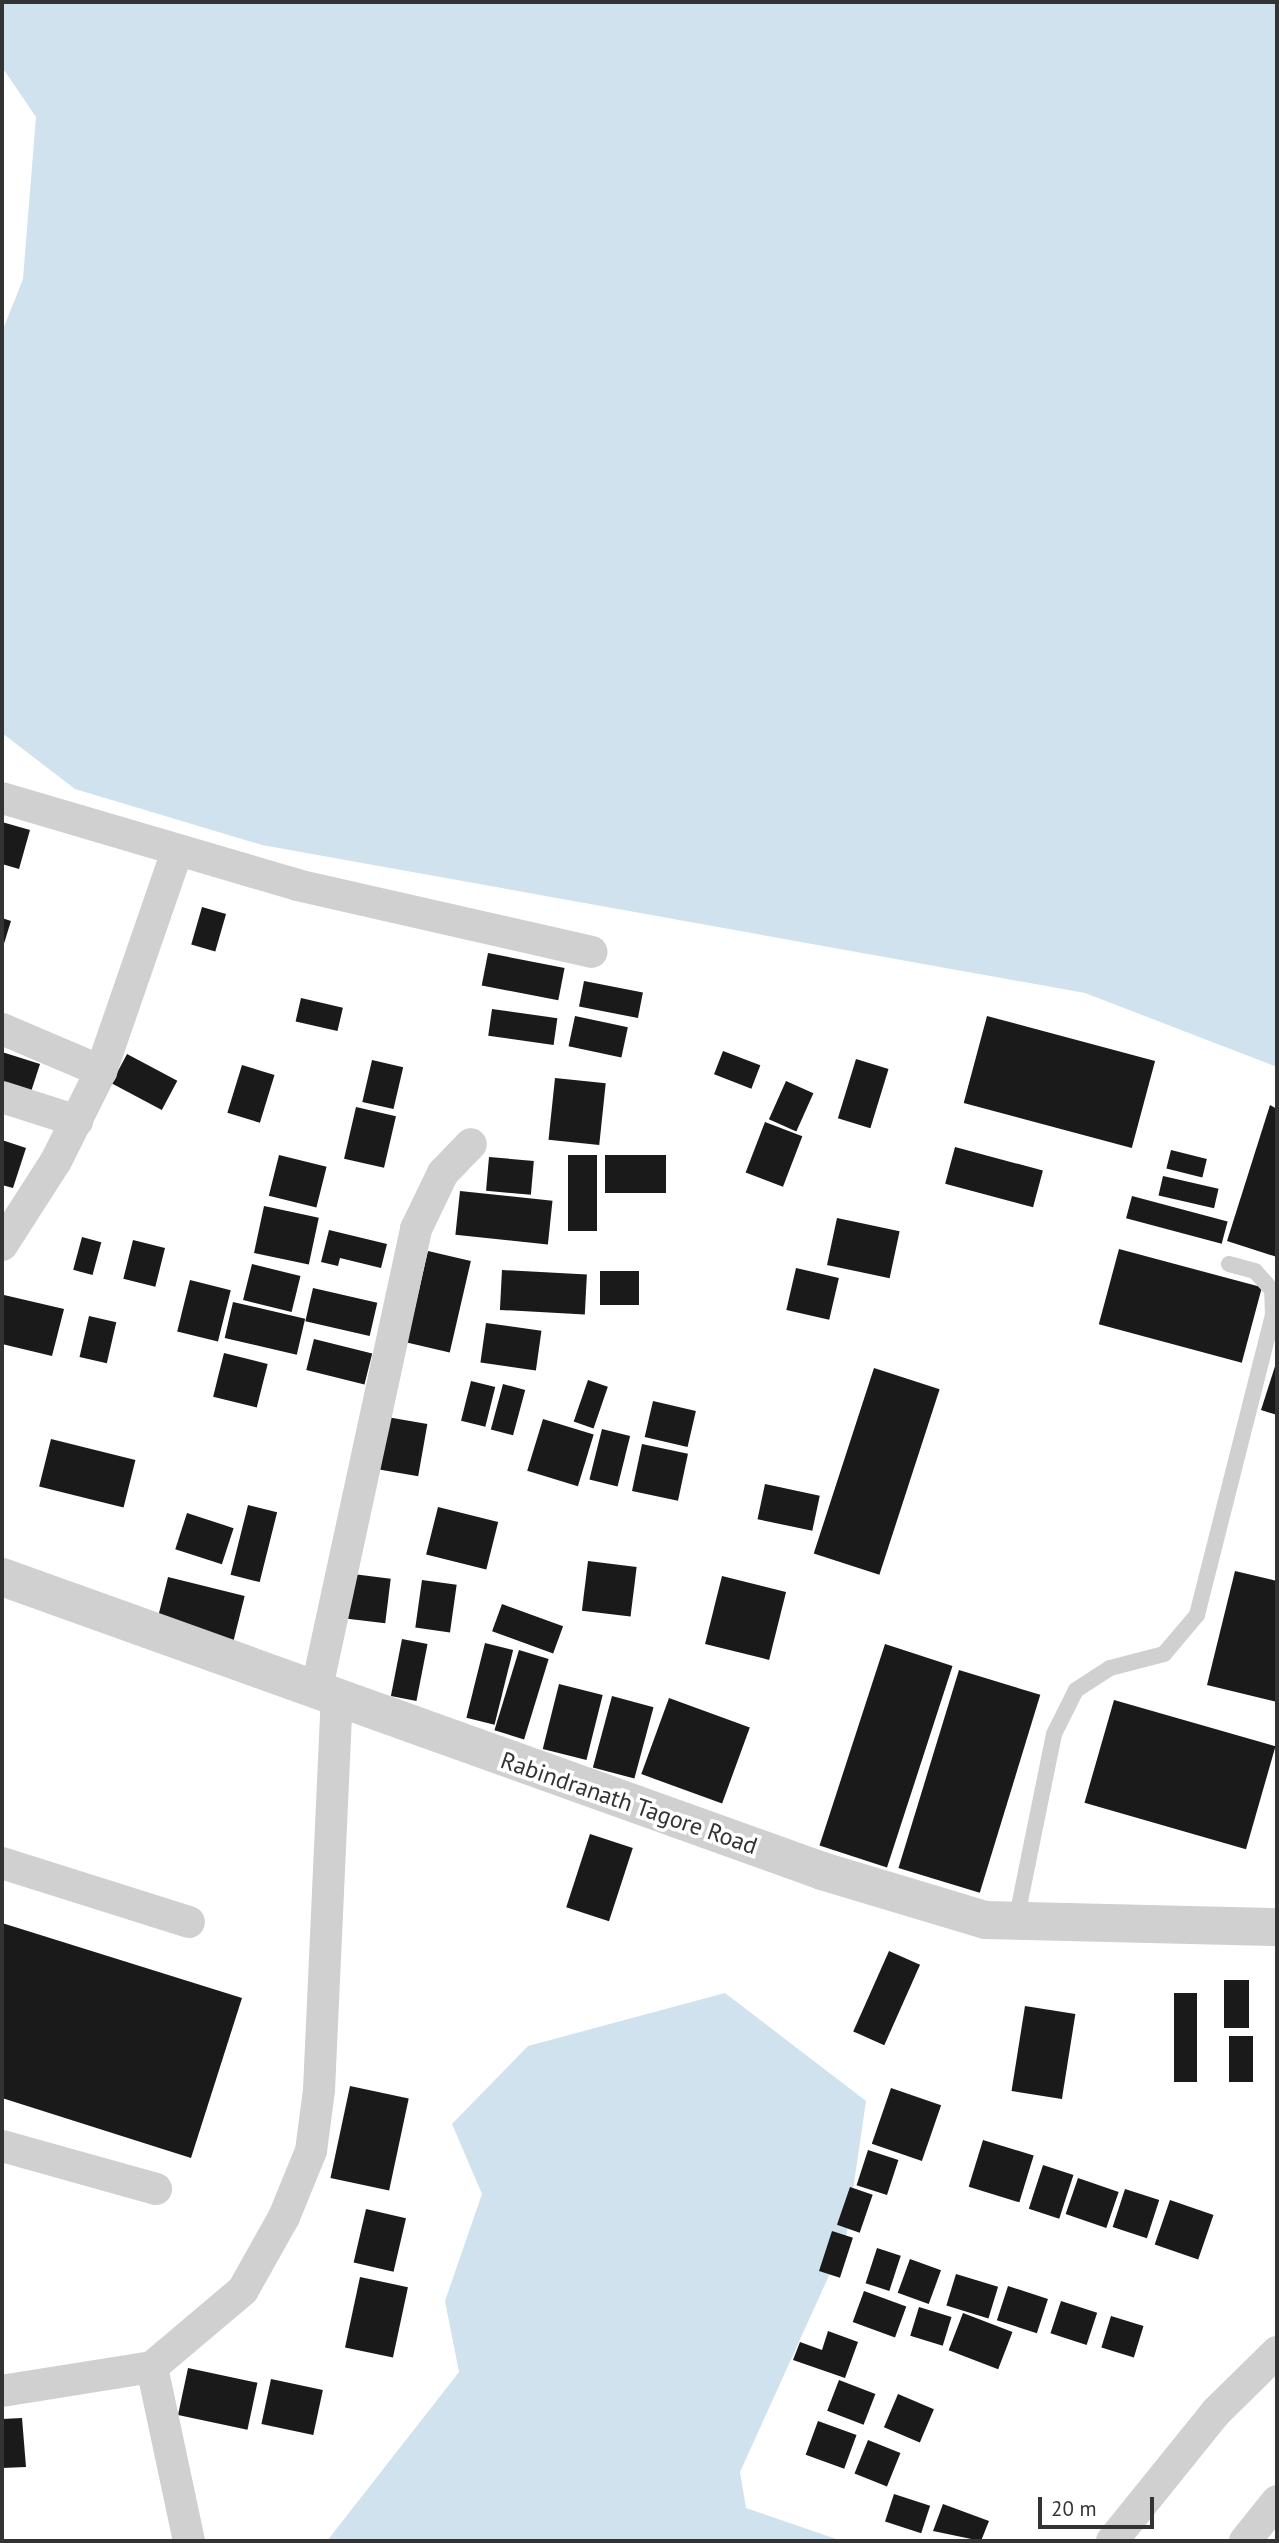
<!DOCTYPE html>
<html>
<head>
<meta charset="utf-8">
<style>
	body { margin:0 }
	#map { position:relative; width:1279px; height:2543px; overflow:hidden; background:#fff; font-family:"PT Sans",sans-serif }
	div>[style] { position:absolute }
	[style*='--x'] { left:calc(var(--x)*1px); top:calc(var(--y)*1px); width:calc(var(--w)*1px); rotate:calc(var(--a)*1deg) }
	.water>* { inset:0; background:#cfe2ee }
	.building>* { inset:0; background:#1a1a1a; transform-origin:0 0 }
	.service>* { height:16px; margin:-8px; padding:0 8px; transform-origin:8px; border-radius:8px; background:#d0d0d0 }
	.minor>* { height:32px; margin:-16px; padding:0 16px; transform-origin:16px; border-radius:16px; background:#d0d0d0 }
	.tertiary>* { height:38px; margin:-19px; padding:0 19px; transform-origin:19px; border-radius:19px; background:#d0d0d0 }
	span { translate:-50% -50%; white-space:nowrap; text-align:center; line-height:1.15; -webkit-text-stroke:7px #fff; paint-order:stroke }
	.street-label { font-size:24px; color:#333 }
	.frame { position:absolute; inset:0; border:4px solid #333; pointer-events:none }
	.scale { position:absolute; left:1038px; top:2497px; width:116px; height:32px; box-sizing:border-box; border:4px solid #333; border-top:0; padding-left:9px; font-size:21px; line-height:24px; white-space:nowrap; color:#333; -webkit-text-stroke:5px #fff; paint-order:stroke }
</style>
</head>
<body>
<div id="map">
	<div class="water">
		<i style="clip-path:polygon(2px 2px,1277px 2px,1277px 1067px,1085px 993px,262px 845px,75px 789px,2px 733px,2px 332px,23px 279px,36px 117px,2px 67px)"></i>
		<i style="clip-path:polygon(725px 1993px,866px 2101px,846px 2238px,740px 2472px,746px 2508px,842px 2541px,327px 2541px,459px 2372px,445px 2301px,482px 2194px,452px 2124px,528px 2046px)"></i>
	</div>
	<div class="building">
		<i style="clip-path:polygon(2px 822px,30px 830px,19px 869px,2px 864px)"></i>
		<i style="left:202px;top:907px;width:25px;height:39px;rotate:16deg"></i>
		<i style="clip-path:polygon(2px 918px,11px 921px,2px 950px)"></i>
		<i style="left:488px;top:953px;width:78px;height:33px;rotate:11deg"></i>
		<i style="left:584px;top:981px;width:60px;height:26px;rotate:11deg"></i>
		<i style="left:301px;top:998px;width:43px;height:24px;rotate:13deg"></i>
		<i style="left:492px;top:1009px;width:66px;height:27px;rotate:8deg"></i>
		<i style="left:575px;top:1016px;width:54px;height:31px;rotate:12deg"></i>
		<i style="left:987px;top:1016px;width:174px;height:90px;rotate:15deg"></i>
		<i style="left:723px;top:1051px;width:40px;height:25px;rotate:21deg"></i>
		<i style="clip-path:polygon(2px 1052px,40px 1064px,30px 1095px,2px 1086px)"></i>
		<i style="left:127px;top:1054px;width:57px;height:33px;rotate:28deg"></i>
		<i style="left:856px;top:1059px;width:34px;height:62px;rotate:17deg"></i>
		<i style="left:372px;top:1060px;width:32px;height:43px;rotate:13deg"></i>
		<i style="left:242px;top:1065px;width:34px;height:50px;rotate:17deg"></i>
		<i style="left:555px;top:1078px;width:51px;height:62px;rotate:6deg"></i>
		<i style="left:786px;top:1081px;width:30px;height:42px;rotate:24deg"></i>
		<i style="clip-path:polygon(1270px 1105px,1277px 1109px,1277px 1257px,1227px 1241px)"></i>
		<i style="left:356px;top:1107px;width:41px;height:53px;rotate:13deg"></i>
		<i style="left:765px;top:1122px;width:40px;height:54px;rotate:21deg"></i>
		<i style="clip-path:polygon(2px 1140px,26px 1148px,13px 1188px,2px 1185px)"></i>
		<i style="left:955px;top:1147px;width:91px;height:38px;rotate:15deg"></i>
		<i style="left:1171px;top:1150px;width:37px;height:19px;rotate:14deg"></i>
		<i style="left:279px;top:1155px;width:49px;height:42px;rotate:14deg"></i>
		<i style="left:568px;top:1155px;width:29px;height:76px"></i>
		<i style="left:605px;top:1155px;width:61px;height:38px"></i>
		<i style="left:489px;top:1157px;width:45px;height:34px;rotate:5deg"></i>
		<i style="left:1163px;top:1176px;width:57px;height:20px;rotate:13deg"></i>
		<i style="left:460px;top:1191px;width:93px;height:44px;rotate:6deg"></i>
		<i style="left:1132px;top:1196px;width:99px;height:23px;rotate:15deg"></i>
		<i style="left:264px;top:1206px;width:56px;height:48px;rotate:12deg"></i>
		<i style="left:837px;top:1218px;width:64px;height:48px;rotate:12deg"></i>
		<i style="clip-path:polygon(329px 1230px,387px 1244px,381px 1268px,340px 1258px,338px 1266px,321px 1262px)"></i>
		<i style="left:82px;top:1237px;width:20px;height:34px;rotate:15deg"></i>
		<i style="left:133px;top:1240px;width:33px;height:40px;rotate:14deg"></i>
		<i style="left:1119px;top:1249px;width:148px;height:78px;rotate:15deg"></i>
		<i style="left:428px;top:1251px;width:44px;height:94px;rotate:13deg"></i>
		<i style="left:252px;top:1264px;width:50px;height:37px;rotate:14deg"></i>
		<i style="left:796px;top:1268px;width:44px;height:43px;rotate:13deg"></i>
		<i style="left:502px;top:1270px;width:85px;height:40px;rotate:3deg"></i>
		<i style="left:600px;top:1271px;width:39px;height:34px"></i>
		<i style="left:190px;top:1280px;width:42px;height:53px;rotate:14deg"></i>
		<i style="left:313px;top:1288px;width:66px;height:34px;rotate:13deg"></i>
		<i style="clip-path:polygon(4px 1295px,64px 1309px,52px 1356px,2px 1344px)"></i>
		<i style="left:233px;top:1302px;width:74px;height:37px;rotate:13deg"></i>
		<i style="left:89px;top:1316px;width:28px;height:42px;rotate:13deg"></i>
		<i style="left:486px;top:1323px;width:56px;height:40px;rotate:8deg"></i>
		<i style="left:314px;top:1339px;width:60px;height:32px;rotate:14deg"></i>
		<i style="left:224px;top:1353px;width:45px;height:45px;rotate:14deg"></i>
		<i style="clip-path:polygon(1277px 1360px,1277px 1415px,1261px 1410px)"></i>
		<i style="left:874px;top:1368px;width:69px;height:195px;rotate:18deg"></i>
		<i style="left:588px;top:1380px;width:21px;height:44px;rotate:19deg"></i>
		<i style="left:471px;top:1381px;width:25px;height:41px;rotate:14deg"></i>
		<i style="left:503px;top:1384px;width:23px;height:47px;rotate:15deg"></i>
		<i style="left:653px;top:1401px;width:44px;height:37px;rotate:13deg"></i>
		<i style="left:387px;top:1417px;width:41px;height:53px;rotate:10deg"></i>
		<i style="left:543px;top:1419px;width:53px;height:54px;rotate:17deg"></i>
		<i style="left:602px;top:1429px;width:29px;height:52px;rotate:14deg"></i>
		<i style="left:51px;top:1439px;width:87px;height:49px;rotate:14deg"></i>
		<i style="left:642px;top:1444px;width:47px;height:48px;rotate:12deg"></i>
		<i style="left:765px;top:1484px;width:56px;height:36px;rotate:12deg"></i>
		<i style="left:248px;top:1505px;width:30px;height:72px;rotate:14deg"></i>
		<i style="left:438px;top:1507px;width:62px;height:49px;rotate:14deg"></i>
		<i style="left:187px;top:1513px;width:49px;height:38px;rotate:18deg"></i>
		<i style="left:588px;top:1561px;width:49px;height:50px;rotate:7deg"></i>
		<i style="clip-path:polygon(1235px 1571px,1277px 1581px,1277px 1702px,1207px 1685px)"></i>
		<i style="left:353px;top:1574px;width:38px;height:45px;rotate:7deg"></i>
		<i style="left:722px;top:1576px;width:66px;height:70px;rotate:14deg"></i>
		<i style="left:168px;top:1577px;width:79px;height:49px;rotate:14deg"></i>
		<i style="left:422px;top:1580px;width:35px;height:48px;rotate:8deg"></i>
		<i style="left:502px;top:1604px;width:65px;height:29px;rotate:20deg"></i>
		<i style="left:402px;top:1639px;width:26px;height:58px;rotate:11deg"></i>
		<i style="left:485px;top:1643px;width:29px;height:77px;rotate:14deg"></i>
		<i style="left:885px;top:1644px;width:71px;height:212px;rotate:18deg"></i>
		<i style="left:519px;top:1650px;width:31px;height:84px;rotate:17deg"></i>
		<i style="left:959px;top:1670px;width:85px;height:207px;rotate:17deg"></i>
		<i style="left:559px;top:1684px;width:45px;height:67px;rotate:14deg"></i>
		<i style="left:612px;top:1696px;width:43px;height:74px;rotate:15deg"></i>
		<i style="left:669px;top:1698px;width:86px;height:81px;rotate:20deg"></i>
		<i style="left:1114px;top:1700px;width:168px;height:107px;rotate:16deg"></i>
		<i style="left:590px;top:1834px;width:45px;height:77px;rotate:18deg"></i>
		<i style="clip-path:polygon(2px 1923px,242px 1998px,191px 2158px,2px 2098px)"></i>
		<i style="left:889px;top:1951px;width:34px;height:88px;rotate:24deg"></i>
		<i style="left:1224px;top:1980px;width:25px;height:48px"></i>
		<i style="left:1174px;top:1993px;width:23px;height:89px"></i>
		<i style="left:1025px;top:2006px;width:51px;height:86px;rotate:9deg"></i>
		<i style="left:1229px;top:2036px;width:24px;height:46px"></i>
		<i style="left:350px;top:2086px;width:60px;height:94px;rotate:12deg"></i>
		<i style="left:891px;top:2088px;width:53px;height:59px;rotate:19deg"></i>
		<i style="left:983px;top:2140px;width:53px;height:49px;rotate:17deg"></i>
		<i style="left:868px;top:2150px;width:32px;height:37px;rotate:18deg"></i>
		<i style="left:1043px;top:2165px;width:32px;height:46px;rotate:18deg"></i>
		<i style="left:1078px;top:2178px;width:43px;height:38px;rotate:19deg"></i>
		<i style="left:850px;top:2187px;width:24px;height:40px;rotate:19deg"></i>
		<i style="left:1125px;top:2189px;width:36px;height:40px;rotate:18deg"></i>
		<i style="left:1170px;top:2200px;width:46px;height:47px;rotate:19deg"></i>
		<i style="left:366px;top:2209px;width:41px;height:55px;rotate:13deg"></i>
		<i style="left:832px;top:2231px;width:22px;height:42px;rotate:18deg"></i>
		<i style="left:877px;top:2248px;width:25px;height:37px;rotate:18deg"></i>
		<i style="left:910px;top:2259px;width:33px;height:36px;rotate:20deg"></i>
		<i style="left:956px;top:2274px;width:44px;height:33px;rotate:17deg"></i>
		<i style="left:360px;top:2277px;width:49px;height:72px;rotate:12deg"></i>
		<i style="left:1008px;top:2286px;width:42px;height:36px;rotate:18deg"></i>
		<i style="left:864px;top:2291px;width:45px;height:33px;rotate:20deg"></i>
		<i style="left:1061px;top:2301px;width:38px;height:34px;rotate:18deg"></i>
		<i style="left:919px;top:2307px;width:34px;height:30px;rotate:17deg"></i>
		<i style="left:963px;top:2313px;width:53px;height:40px;rotate:21deg"></i>
		<i style="left:1111px;top:2316px;width:34px;height:33px;rotate:17deg"></i>
		<i style="clip-path:polygon(828px 2331px,858px 2342px,845px 2378px,793px 2360px,800px 2342px,822px 2350px)"></i>
		<i style="left:188px;top:2368px;width:71px;height:48px;rotate:12deg"></i>
		<i style="left:271px;top:2379px;width:53px;height:46px;rotate:12deg"></i>
		<i style="left:839px;top:2380px;width:39px;height:33px;rotate:21deg"></i>
		<i style="left:898px;top:2394px;width:39px;height:36px;rotate:23deg"></i>
		<i style="clip-path:polygon(22px 2418px,26px 2467px,2px 2468px,2px 2419px)"></i>
		<i style="left:818px;top:2421px;width:41px;height:36px;rotate:20deg"></i>
		<i style="left:868px;top:2440px;width:35px;height:36px;rotate:22deg"></i>
		<i style="left:894px;top:2494px;width:38px;height:29px;rotate:18deg"></i>
		<i style="clip-path:polygon(943px 2504px,989px 2521px,981px 2541px,933px 2531px)"></i>
	</div>
	<div class="service">
		<i style="--x:1016;--y:1921;--w:191;--a:-78.5"></i>
		<i style="--x:1054;--y:1734;--w:49;--a:-63.4"></i>
		<i style="--x:1076;--y:1690;--w:40;--a:-32.9"></i>
		<i style="--x:1110;--y:1668;--w:56;--a:-14.5"></i>
		<i style="--x:1164;--y:1654;--w:51;--a:-49.8"></i>
		<i style="--x:1197;--y:1615;--w:309;--a:-75.8"></i>
		<i style="--x:1273;--y:1315;--w:25;--a:-92"></i>
		<i style="--x:1272;--y:1290;--w:25;--a:-132"></i>
		<i style="--x:1255;--y:1271;--w:27;--a:-165"></i>
	</div>
	<div class="minor">
		<i style="--x:2;--y:798;--w:308;--a:16.4"></i>
		<i style="--x:297;--y:885;--w:302;--a:12.8"></i>
		<i style="--x:2;--y:1029;--w:108;--a:23"></i>
		<i style="--x:2;--y:1097;--w:79;--a:17.7"></i>
		<i style="--x:2;--y:1245;--w:100;--a:-57.3"></i>
		<i style="--x:56;--y:1161;--w:101;--a:-63.4"></i>
		<i style="--x:101;--y:1071;--w:233;--a:-70.9"></i>
		<i style="--x:316;--y:1692;--w:474;--a:-77.8"></i>
		<i style="--x:416;--y:1229;--w:62;--a:-64.3"></i>
		<i style="--x:443;--y:1173;--w:40;--a:-46"></i>
		<i style="--x:2;--y:1863;--w:196;--a:17.5"></i>
		<i style="--x:2;--y:2146;--w:160;--a:15.6"></i>
		<i style="--x:152;--y:2367;--w:178;--a:78"></i>
		<i style="--x:2;--y:2391;--w:152;--a:-9.1"></i>
		<i style="--x:152;--y:2367;--w:119;--a:-40.2"></i>
		<i style="--x:243;--y:2290;--w:84;--a:-60.7"></i>
		<i style="--x:284;--y:2217;--w:71;--a:-67.8"></i>
		<i style="--x:311;--y:2151;--w:62;--a:-82.5"></i>
		<i style="--x:319;--y:2090;--w:390;--a:-87.4"></i>
		<i style="--x:1112;--y:2541;--w:166;--a:-51.1"></i>
		<i style="--x:1216;--y:2412;--w:86;--a:-44.5"></i>
		<i style="--x:1245;--y:2541;--w:51;--a:-51.3"></i>
	</div>
	<div class="tertiary">
		<i style="--x:2;--y:1577;--w:871;--a:19.72"></i>
		<i style="--x:822;--y:1871;--w:170;--a:16.7"></i>
		<i style="--x:985;--y:1920;--w:292;--a:1.4"></i>
	</div>
	<div class="street-label">
		<span style="left:629px;top:1803px;rotate:19deg">Rabindranath Tagore Road</span>
	</div>
	<div class="frame"></div>
	<div class="scale">20 m</div>
</div>
</body>
</html>
